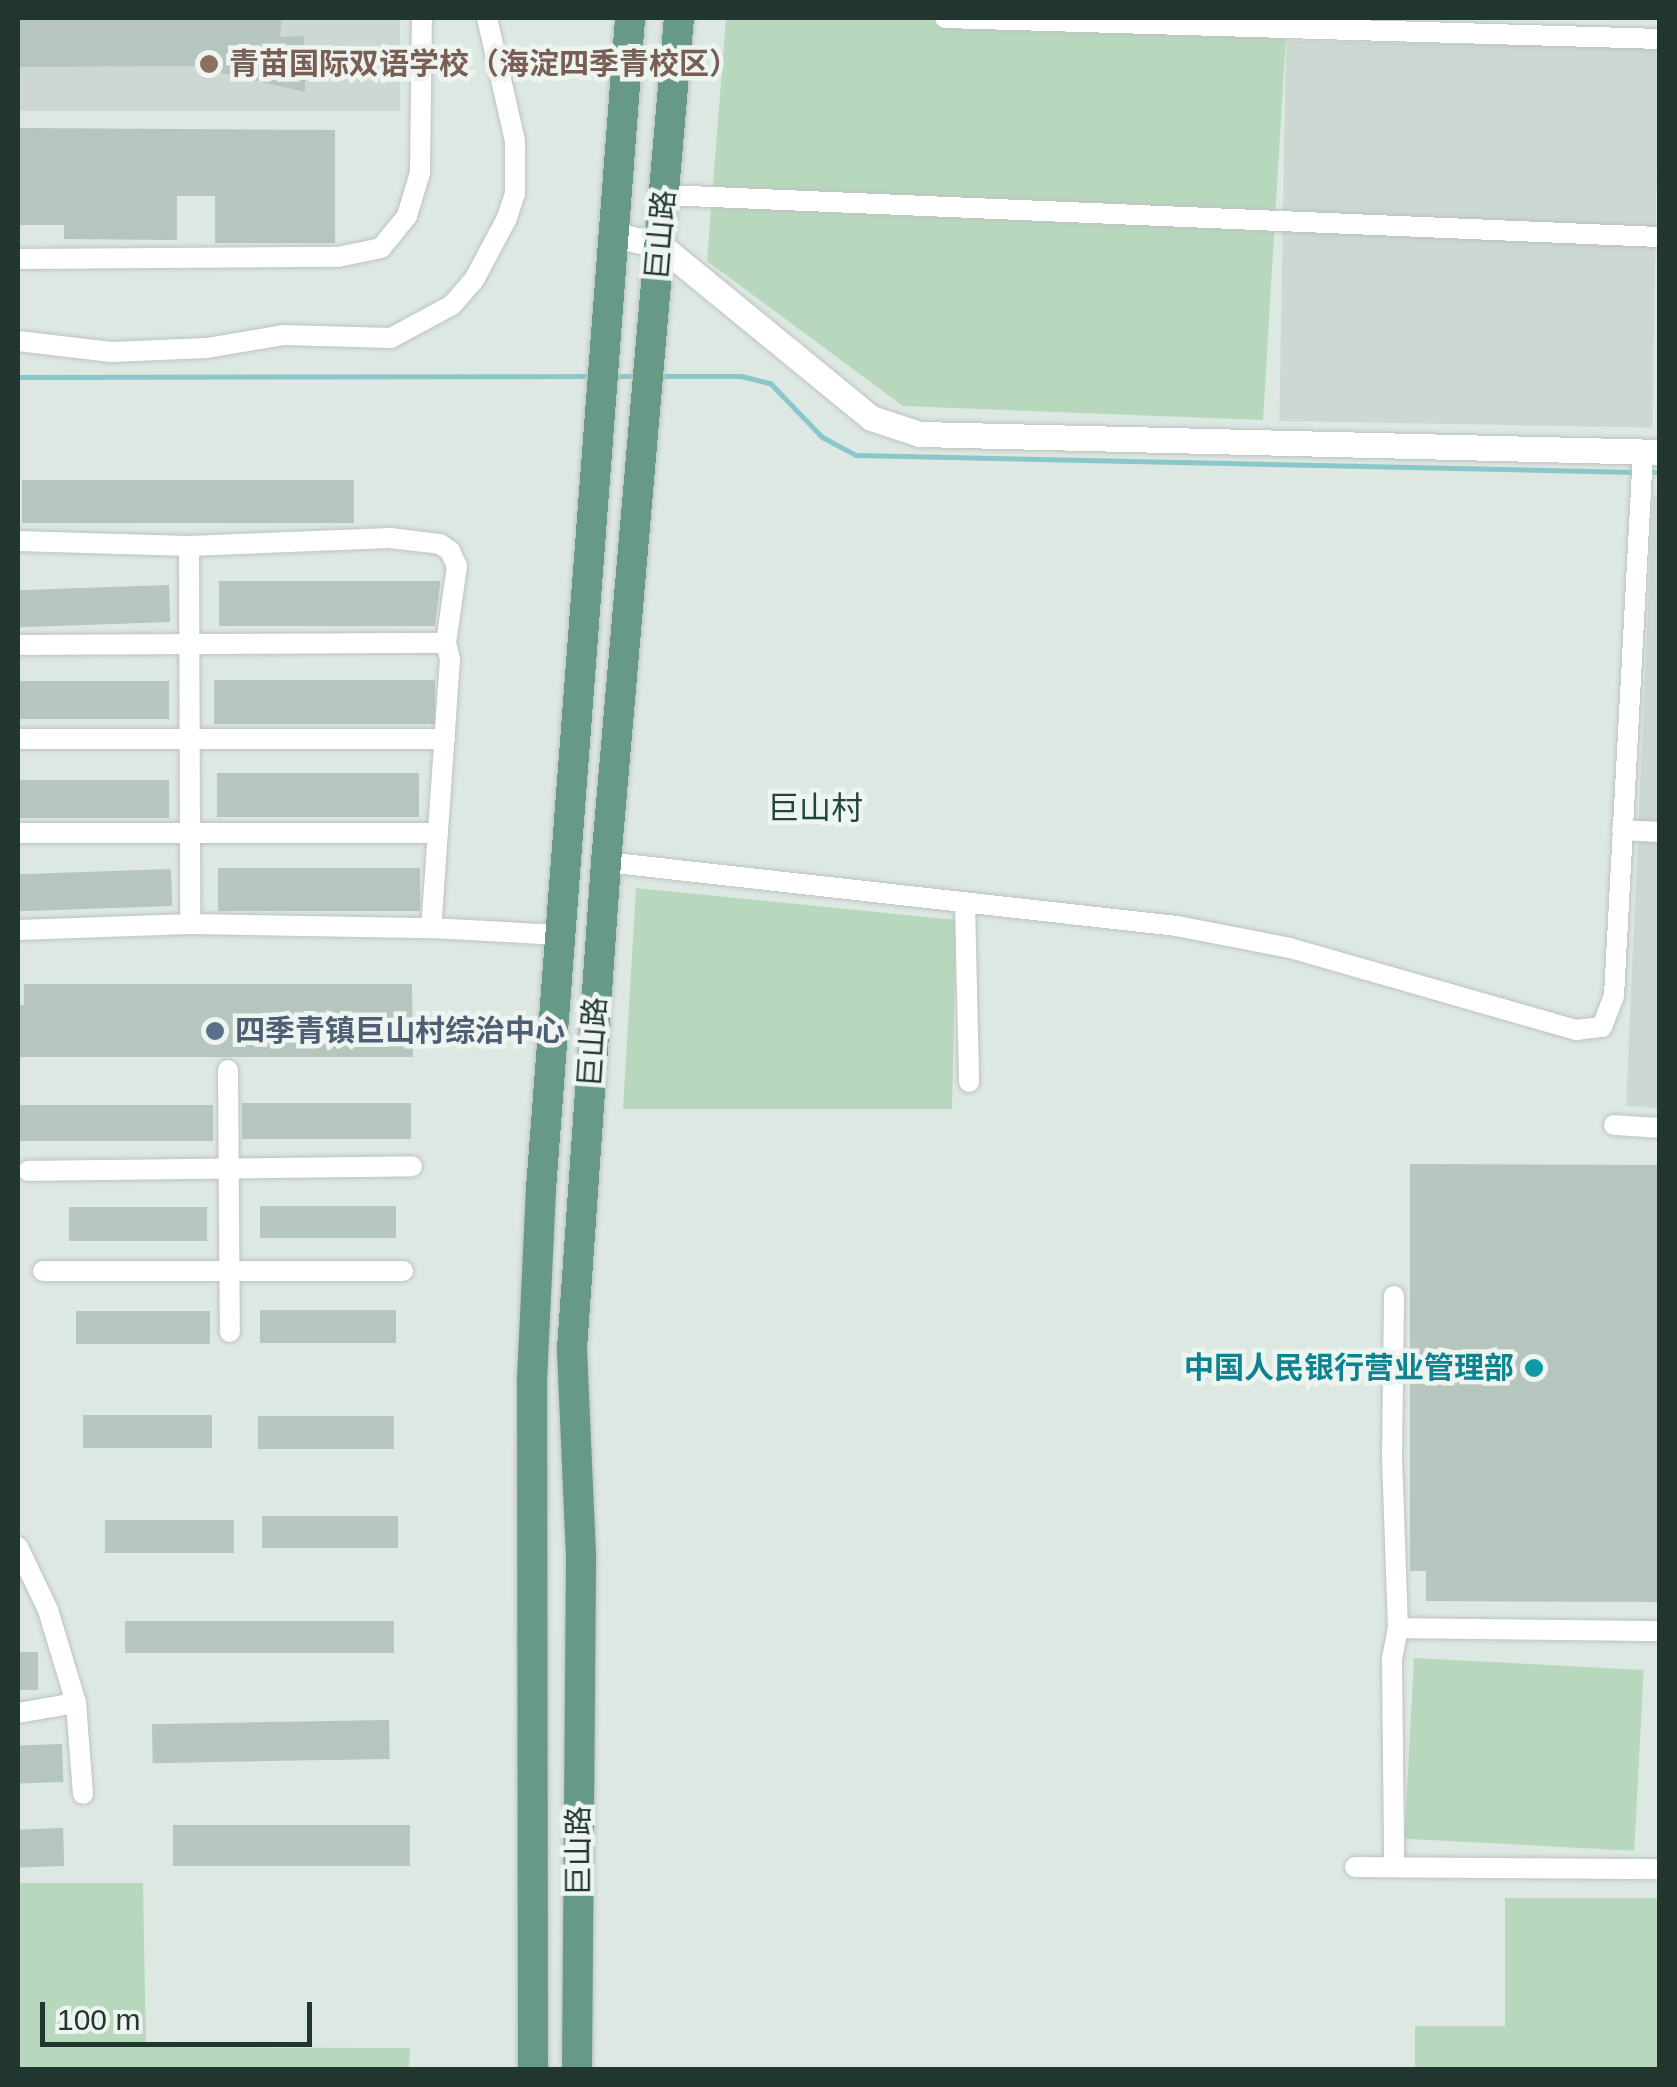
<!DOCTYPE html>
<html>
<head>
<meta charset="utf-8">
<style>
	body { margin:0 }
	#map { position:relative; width:1677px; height:2087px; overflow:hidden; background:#dee8e2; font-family:Helvetica,"Noto Sans SC",sans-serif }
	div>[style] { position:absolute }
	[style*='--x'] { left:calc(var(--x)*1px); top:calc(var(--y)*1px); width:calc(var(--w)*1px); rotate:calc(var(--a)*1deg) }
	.built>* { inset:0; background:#ccd8d1; transform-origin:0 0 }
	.green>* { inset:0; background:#b8d8bd; transform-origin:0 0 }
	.stream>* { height:5px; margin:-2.5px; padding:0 2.5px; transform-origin:2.5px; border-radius:2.5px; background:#89c7ca }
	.building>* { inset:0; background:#b6c5be; transform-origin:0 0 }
	.roads { filter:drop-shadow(0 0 2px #bcc3c0) drop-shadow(0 0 2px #bcc3c0) }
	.minor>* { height:20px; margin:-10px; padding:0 10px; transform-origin:10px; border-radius:10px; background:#fff }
	.tertiary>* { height:25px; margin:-12.5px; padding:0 12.5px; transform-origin:12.5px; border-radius:12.5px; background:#fff }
	.primary>* { height:30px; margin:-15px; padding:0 15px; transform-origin:15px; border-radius:15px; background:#669a87 }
	.dots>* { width:28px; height:28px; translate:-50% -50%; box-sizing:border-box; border:5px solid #eef5f1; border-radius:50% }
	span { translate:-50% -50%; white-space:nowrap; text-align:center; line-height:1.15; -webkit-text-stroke:9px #eef5f1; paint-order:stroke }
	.education-label { font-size:30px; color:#785e54; font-weight:700 }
	.left { translate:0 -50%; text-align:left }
	.street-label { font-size:30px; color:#21362e }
	.service-label { font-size:30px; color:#4e5e75; font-weight:700 }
	.culture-label { font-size:30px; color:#0d838f; font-weight:700 }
	.right { translate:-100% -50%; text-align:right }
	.neighbourhood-label { font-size:32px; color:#1f4638 }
	.frame { position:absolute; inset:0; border:20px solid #21362e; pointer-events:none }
	.scale { position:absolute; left:40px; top:2002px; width:272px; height:45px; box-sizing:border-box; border:5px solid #21362e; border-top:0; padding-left:12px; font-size:30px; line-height:35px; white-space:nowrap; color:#21362e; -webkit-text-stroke:8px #eef5f1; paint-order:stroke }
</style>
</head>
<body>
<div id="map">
	<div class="built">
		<i style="left:18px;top:18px;width:382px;height:93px"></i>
		<i style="left:1286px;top:41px;width:373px;height:380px;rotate:1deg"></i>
		<i style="clip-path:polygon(1653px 495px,1659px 495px,1659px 1108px,1626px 1106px)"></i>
	</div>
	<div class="green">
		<i style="clip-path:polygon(726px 18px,1287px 18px,1263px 420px,903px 406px,707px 261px)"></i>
		<i style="clip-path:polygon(636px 888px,956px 920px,952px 1109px,623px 1109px)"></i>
		<i style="left:1414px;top:1658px;width:230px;height:181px;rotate:3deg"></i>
		<i style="clip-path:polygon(18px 1883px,143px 1883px,146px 2047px,410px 2048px,409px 2069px,18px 2069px)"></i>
		<i style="clip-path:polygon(1505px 1898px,1659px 1898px,1658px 2069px,1415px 2069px,1415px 2026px,1505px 2026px)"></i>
	</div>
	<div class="stream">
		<i style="--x:615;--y:376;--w:24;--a:0"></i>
		<i style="--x:660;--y:376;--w:81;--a:0"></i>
		<i style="--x:741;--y:376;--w:30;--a:14"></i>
		<i style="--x:770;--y:383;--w:75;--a:46.1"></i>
		<i style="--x:822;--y:437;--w:38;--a:28"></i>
		<i style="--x:856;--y:455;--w:779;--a:1.25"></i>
		<i style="--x:18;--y:377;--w:576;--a:-0.1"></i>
		<i style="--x:1646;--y:472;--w:14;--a:0"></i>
	</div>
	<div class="building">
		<i style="clip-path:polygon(18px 18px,282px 18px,280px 37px,304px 36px,305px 92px,193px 66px,18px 67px)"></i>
		<i style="clip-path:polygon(18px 128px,335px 130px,335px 243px,215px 243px,215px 196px,177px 196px,177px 240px,64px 239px,64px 225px,18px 225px)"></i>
		<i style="left:354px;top:480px;width:43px;height:332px;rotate:90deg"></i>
		<i style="clip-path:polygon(219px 581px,440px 581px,440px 585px,435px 626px,219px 626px)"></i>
		<i style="left:169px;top:585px;width:37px;height:151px;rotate:88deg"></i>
		<i style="left:214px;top:680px;width:221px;height:44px"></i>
		<i style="left:18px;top:681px;width:151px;height:38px"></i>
		<i style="left:419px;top:773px;width:44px;height:202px;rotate:90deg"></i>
		<i style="left:169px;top:780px;width:38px;height:151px;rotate:90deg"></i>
		<i style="left:218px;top:868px;width:202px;height:43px"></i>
		<i style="left:171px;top:869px;width:37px;height:153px;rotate:88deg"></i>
		<i style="clip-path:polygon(24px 984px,412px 984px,413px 1057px,18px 1057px,18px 1005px,24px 1005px)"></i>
		<i style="left:242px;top:1103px;width:169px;height:36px"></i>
		<i style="left:213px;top:1105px;width:36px;height:194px;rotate:90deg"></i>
		<i style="clip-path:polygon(1410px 1164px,1660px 1165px,1660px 1602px,1426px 1601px,1426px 1571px,1410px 1571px)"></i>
		<i style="left:260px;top:1206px;width:136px;height:32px"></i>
		<i style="left:69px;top:1207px;width:138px;height:34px"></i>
		<i style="left:260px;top:1310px;width:136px;height:33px"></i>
		<i style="left:76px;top:1311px;width:134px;height:33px"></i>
		<i style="left:83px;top:1415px;width:129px;height:33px"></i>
		<i style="left:258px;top:1416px;width:136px;height:33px"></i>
		<i style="left:262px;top:1516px;width:136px;height:32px"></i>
		<i style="left:105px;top:1520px;width:129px;height:33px"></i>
		<i style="left:125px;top:1621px;width:269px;height:32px"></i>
		<i style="left:18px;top:1652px;width:20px;height:38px"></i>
		<i style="left:389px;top:1720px;width:39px;height:237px;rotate:89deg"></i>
		<i style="left:62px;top:1744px;width:38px;height:44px;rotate:88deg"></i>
		<i style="left:410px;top:1825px;width:41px;height:237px;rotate:90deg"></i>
		<i style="left:63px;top:1828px;width:38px;height:45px;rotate:88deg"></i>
	</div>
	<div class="roads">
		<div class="minor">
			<i style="--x:945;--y:18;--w:715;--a:1.68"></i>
			<i style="--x:665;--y:195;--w:996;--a:2.42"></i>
			<i style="--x:20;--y:259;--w:318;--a:-0.4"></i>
			<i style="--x:338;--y:257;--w:44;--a:-11.8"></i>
			<i style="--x:381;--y:248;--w:41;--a:-50.9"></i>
			<i style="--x:407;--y:216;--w:45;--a:-73.2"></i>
			<i style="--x:420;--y:173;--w:155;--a:-89.3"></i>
			<i style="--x:18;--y:341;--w:94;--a:6.7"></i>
			<i style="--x:111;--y:352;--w:96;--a:-2.4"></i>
			<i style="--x:207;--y:348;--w:77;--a:-9.7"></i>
			<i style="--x:283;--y:335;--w:108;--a:1.6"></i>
			<i style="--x:391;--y:338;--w:69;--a:-28.4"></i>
			<i style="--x:452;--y:305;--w:33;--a:-49"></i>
			<i style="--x:474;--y:280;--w:70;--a:-62"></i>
			<i style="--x:507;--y:218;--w:26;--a:-72"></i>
			<i style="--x:515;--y:193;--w:52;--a:-90"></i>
			<i style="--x:515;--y:141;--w:126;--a:-102.8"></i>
			<i style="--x:18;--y:541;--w:171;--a:1.7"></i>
			<i style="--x:189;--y:546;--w:201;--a:-2.3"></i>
			<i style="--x:390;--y:538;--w:50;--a:6.8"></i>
			<i style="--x:440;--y:544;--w:12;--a:35"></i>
			<i style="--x:450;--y:551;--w:17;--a:65"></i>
			<i style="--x:457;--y:566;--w:78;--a:98.1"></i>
			<i style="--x:446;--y:643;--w:16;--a:76"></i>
			<i style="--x:450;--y:659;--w:270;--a:94"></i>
			<i style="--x:189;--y:546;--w:378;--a:89.8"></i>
			<i style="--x:18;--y:645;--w:428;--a:-0.3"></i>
			<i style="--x:18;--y:739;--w:427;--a:0"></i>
			<i style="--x:1622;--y:830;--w:38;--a:3"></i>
			<i style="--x:18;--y:833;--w:420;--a:0"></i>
			<i style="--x:606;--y:862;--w:575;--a:6.4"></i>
			<i style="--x:1177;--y:926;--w:115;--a:11"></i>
			<i style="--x:1290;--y:948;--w:298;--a:16"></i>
			<i style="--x:1576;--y:1030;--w:26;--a:-7"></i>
			<i style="--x:1602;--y:1027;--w:33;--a:-69"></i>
			<i style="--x:1614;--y:996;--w:545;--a:-86.95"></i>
			<i style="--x:965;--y:902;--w:180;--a:88.7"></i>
			<i style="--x:18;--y:930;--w:172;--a:-2"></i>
			<i style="--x:190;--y:924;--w:241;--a:1"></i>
			<i style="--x:431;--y:928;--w:130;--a:3.1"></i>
			<i style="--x:228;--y:1070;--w:262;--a:89.6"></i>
			<i style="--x:1614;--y:1125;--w:46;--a:3.7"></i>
			<i style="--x:28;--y:1171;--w:384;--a:-0.7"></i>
			<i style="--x:43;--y:1271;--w:360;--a:0"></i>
			<i style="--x:1394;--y:1296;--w:161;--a:90.7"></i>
			<i style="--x:1392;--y:1457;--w:171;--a:88"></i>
			<i style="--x:1398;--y:1628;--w:33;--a:101"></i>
			<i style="--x:1392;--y:1660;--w:207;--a:89.4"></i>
			<i style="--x:18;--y:1547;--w:70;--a:64.5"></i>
			<i style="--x:48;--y:1610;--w:97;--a:73.2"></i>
			<i style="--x:76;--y:1703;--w:91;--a:85.6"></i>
			<i style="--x:1398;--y:1628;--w:262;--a:0.7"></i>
			<i style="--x:18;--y:1713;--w:59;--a:-9.8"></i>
			<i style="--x:1355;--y:1867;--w:305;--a:0.4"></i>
		</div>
		<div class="tertiary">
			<i style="--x:616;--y:235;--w:46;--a:13.7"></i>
			<i style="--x:661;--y:246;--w:271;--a:39.3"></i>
			<i style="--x:871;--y:418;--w:52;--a:18.1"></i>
			<i style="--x:920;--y:434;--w:740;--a:1.39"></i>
		</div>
		<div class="primary">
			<i style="--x:533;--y:2070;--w:690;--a:-90.08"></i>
			<i style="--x:532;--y:1380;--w:191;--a:-87.3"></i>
			<i style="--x:541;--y:1189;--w:1174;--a:-85.65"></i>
			<i style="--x:577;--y:2070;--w:514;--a:-89.55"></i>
			<i style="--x:581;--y:1556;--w:207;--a:-92.5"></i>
			<i style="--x:572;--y:1349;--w:488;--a:-86"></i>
			<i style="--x:606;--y:862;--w:847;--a:-85.06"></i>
		</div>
	</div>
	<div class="dots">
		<i style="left:209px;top:64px;background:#8d6e63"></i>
		<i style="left:215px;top:1031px;background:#5c6f8a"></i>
		<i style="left:1534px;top:1368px;background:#0f9aa8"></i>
	</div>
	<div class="education-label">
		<span class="left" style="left:229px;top:64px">青苗国际双语学校（海淀四季青校区）</span>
	</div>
	<div class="street-label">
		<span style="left:661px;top:235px;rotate:-85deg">巨山路</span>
		<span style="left:593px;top:1042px;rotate:-86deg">巨山路</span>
		<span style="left:579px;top:1851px;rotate:-90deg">巨山路</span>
	</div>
	<div class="service-label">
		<span class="left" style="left:235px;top:1031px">四季青镇巨山村综治中心</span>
	</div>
	<div class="culture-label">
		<span class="right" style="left:1514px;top:1368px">中国人民银行营业管理部</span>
	</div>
	<div class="neighbourhood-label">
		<span style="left:815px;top:808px">巨山村</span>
	</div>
	<div class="frame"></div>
	<div class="scale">100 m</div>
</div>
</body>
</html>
